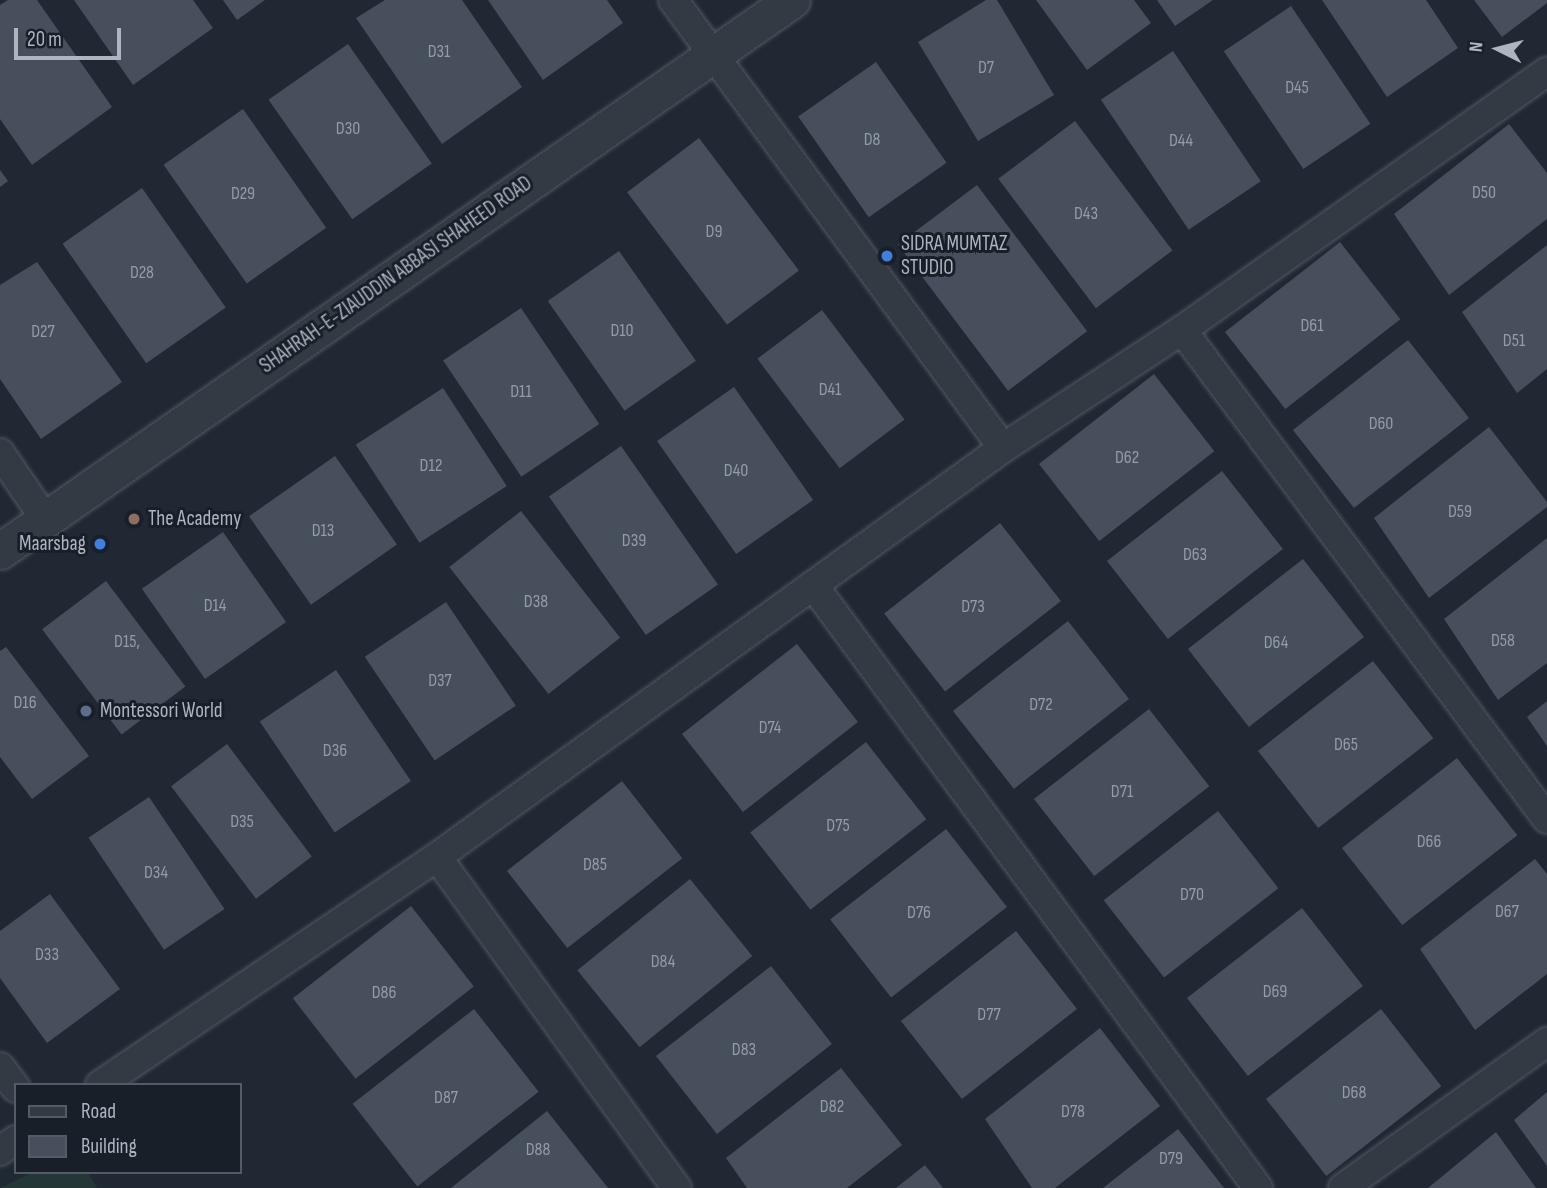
<!DOCTYPE html>
<html>
<head>
<meta charset="utf-8">
<style>
	body { margin:0 }
	#map { position:relative; width:1547px; height:1188px; overflow:hidden; background:#202833; font-family:"Sofia Sans Condensed",sans-serif }
	div>[style] { position:absolute }
	[style*='--x'] { left:calc(var(--x)*1px); top:calc(var(--y)*1px); width:calc(var(--w)*1px); rotate:calc(var(--a)*1deg) }
	.green>* { inset:0; background:#253636 }
	.building>* { inset:0; background:#474f5c; transform-origin:0 0 }
	.roads { filter:drop-shadow(0 0 2px #515862) drop-shadow(0 0 2px #515862) }
	.minor>* { height:28px; margin:-14px; padding:0 14px; transform-origin:14px; border-radius:14px; background:#333a44 }
	.tertiary>* { height:35px; margin:-17.5px; padding:0 17.5px; transform-origin:17.5px; border-radius:17.5px; background:#333a44 }
	.dots>* { width:19px; height:19px; translate:-50% -50%; box-sizing:border-box; border:4px solid #191f28; border-radius:50% }
	span { translate:-50% -50%; white-space:nowrap; text-align:center; line-height:1.15; -webkit-text-stroke:6px #191f28; paint-order:stroke }
	.number-label { font-size:18px; color:#949ca8 }
	.number-label span { -webkit-text-stroke-width:0 }
	.poi-label { font-size:21px; color:#adb5c1 }
	.left { translate:0 -50%; text-align:left }
	.right { translate:-100% -50%; text-align:right }
	.street-label { font-size:21px; color:#adb5c1 }
	.legend { position:absolute; left:14px; top:1083px; width:228px; height:91px; box-sizing:border-box; background:#191f28; border:2px solid #545b65; margin:0; padding:9px 12px; list-style:none; font-size:21px; color:#adb5c1 }
	.legend li { display:flex; align-items:center; gap:14px; height:35px }
	.legend b { width:35px; border:2px solid #545b65 }
	.north { position:absolute; left:1463px; top:14px; width:70px; height:70px; -webkit-text-stroke:5px #191f28; paint-order:stroke; rotate:276deg; font-size:19px; font-weight:700; line-height:28px; text-align:center; color:#adb5c1 }
	.north::after { content:''; display:block; margin:auto; width:24px; height:32px; background:#adb5c1; clip-path:polygon(50% 0,100% 100%,50% 72%,0 100%) }
	.scale { position:absolute; left:14px; top:28px; width:107px; height:32px; box-sizing:border-box; border:4px solid #adb5c1; border-top:0; padding-left:9px; font-size:21px; line-height:24px; white-space:nowrap; color:#adb5c1; -webkit-text-stroke:5px #191f28; paint-order:stroke }
</style>
</head>
<body>
<div id="map">
	<div class="green">
		<i style="clip-path:polygon(33px 1172px,88px 1172px,97px 1188px,0 1188px)"></i>
	</div>
	<div class="building">
		<i style="clip-path:polygon(8px 0,37px 0,112px 107px,32px 165px,0 119px,0 5px)"></i>
		<i style="clip-path:polygon(74px 0,193px 0,213px 28px,133px 85px)"></i>
		<i style="clip-path:polygon(223px 0,265px 0,237px 20px)"></i>
		<i style="clip-path:polygon(385px 0,462px 0,522px 87px,442px 144px,356px 18px)"></i>
		<i style="clip-path:polygon(488px 0,607px 0,623px 23px,543px 80px)"></i>
		<i style="clip-path:polygon(986px 0,997px 0,1054px 95px,978px 141px,918px 42px)"></i>
		<i style="clip-path:polygon(1036px 0,1134px 0,1151px 23px,1087px 70px)"></i>
		<i style="clip-path:polygon(1157px 0,1213px 0,1175px 26px)"></i>
		<i style="clip-path:polygon(1322px 0,1426px 0,1458px 48px,1387px 97px)"></i>
		<i style="clip-path:polygon(1474px 0,1547px 0,1547px 3px,1502px 37px)"></i>
		<i style="left:1291px;top:6px;width:142px;height:81px;rotate:56deg"></i>
		<i style="left:348px;top:44px;width:146px;height:97px;rotate:55deg"></i>
		<i style="left:1173px;top:51px;width:157px;height:87px;rotate:56deg"></i>
		<i style="left:876px;top:62px;width:123px;height:95px;rotate:55deg"></i>
		<i style="left:243px;top:109px;width:145px;height:97px;rotate:55deg"></i>
		<i style="left:1075px;top:121px;width:162px;height:96px;rotate:53deg"></i>
		<i style="clip-path:polygon(1509px 124px,1547px 173px,1547px 219px,1449px 295px,1394px 214px)"></i>
		<i style="left:699px;top:138px;width:166px;height:90px;rotate:53deg"></i>
		<i style="clip-path:polygon(0 170px,8px 181px,0 187px)"></i>
		<i style="left:977px;top:185px;width:183px;height:99px;rotate:53deg"></i>
		<i style="left:142px;top:188px;width:146px;height:97px;rotate:55deg"></i>
		<i style="left:1340px;top:242px;width:98px;height:146px;rotate:52deg"></i>
		<i style="clip-path:polygon(1547px 245px,1547px 369px,1517px 393px,1462px 312px)"></i>
		<i style="left:619px;top:251px;width:134px;height:87px;rotate:55deg"></i>
		<i style="clip-path:polygon(37px 262px,122px 382px,41px 439px,0 379px,0 285px)"></i>
		<i style="left:521px;top:308px;width:140px;height:94px;rotate:56deg"></i>
		<i style="left:822px;top:310px;width:137px;height:81px;rotate:53deg"></i>
		<i style="left:1408px;top:340px;width:99px;height:146px;rotate:52deg"></i>
		<i style="left:1154px;top:374px;width:98px;height:146px;rotate:52deg"></i>
		<i style="left:734px;top:387px;width:138px;height:94px;rotate:55deg"></i>
		<i style="left:443px;top:388px;width:117px;height:104px;rotate:57deg"></i>
		<i style="clip-path:polygon(1489px 427px,1547px 502px,1547px 507px,1429px 598px,1374px 518px)"></i>
		<i style="left:621px;top:446px;width:169px;height:88px;rotate:55deg"></i>
		<i style="left:335px;top:456px;width:108px;height:105px;rotate:55deg"></i>
		<i style="left:1222px;top:471px;width:99px;height:146px;rotate:52deg"></i>
		<i style="left:521px;top:511px;width:161px;height:91px;rotate:52deg"></i>
		<i style="left:1000px;top:523px;width:99px;height:147px;rotate:52deg"></i>
		<i style="left:223px;top:532px;width:110px;height:99px;rotate:55deg"></i>
		<i style="clip-path:polygon(1547px 538px,1547px 663px,1498px 700px,1444px 619px)"></i>
		<i style="left:1303px;top:559px;width:99px;height:146px;rotate:52deg"></i>
		<i style="left:106px;top:581px;width:132px;height:80px;rotate:53deg"></i>
		<i style="left:446px;top:602px;width:125px;height:98px;rotate:56deg"></i>
		<i style="left:1068px;top:621px;width:99px;height:146px;rotate:52deg"></i>
		<i style="left:797px;top:644px;width:99px;height:146px;rotate:52deg"></i>
		<i style="clip-path:polygon(6px 647px,89px 756px,32px 799px,0 757px,0 651px)"></i>
		<i style="left:1373px;top:661px;width:98px;height:146px;rotate:52deg"></i>
		<i style="left:336px;top:670px;width:134px;height:92px;rotate:56deg"></i>
		<i style="clip-path:polygon(1547px 701px,1547px 746px,1527px 717px)"></i>
		<i style="left:1149px;top:709px;width:98px;height:146px;rotate:52deg"></i>
		<i style="left:866px;top:742px;width:98px;height:147px;rotate:52deg"></i>
		<i style="left:227px;top:744px;width:141px;height:70px;rotate:53deg"></i>
		<i style="left:1457px;top:758px;width:98px;height:146px;rotate:52deg"></i>
		<i style="left:622px;top:781px;width:98px;height:146px;rotate:52deg"></i>
		<i style="left:149px;top:797px;width:135px;height:73px;rotate:56deg"></i>
		<i style="left:1218px;top:811px;width:98px;height:145px;rotate:52deg"></i>
		<i style="left:946px;top:829px;width:99px;height:147px;rotate:52deg"></i>
		<i style="clip-path:polygon(1535px 859px,1547px 874px,1547px 974px,1475px 1030px,1420px 949px)"></i>
		<i style="left:690px;top:879px;width:99px;height:145px;rotate:51deg"></i>
		<i style="clip-path:polygon(50px 894px,120px 989px,47px 1043px,0 978px,0 931px)"></i>
		<i style="left:411px;top:906px;width:102px;height:150px;rotate:52deg"></i>
		<i style="left:1302px;top:908px;width:99px;height:146px;rotate:52deg"></i>
		<i style="left:1016px;top:931px;width:99px;height:146px;rotate:52deg"></i>
		<i style="left:771px;top:966px;width:99px;height:146px;rotate:52deg"></i>
		<i style="left:474px;top:1009px;width:105px;height:154px;rotate:52deg"></i>
		<i style="left:1381px;top:1009px;width:98px;height:146px;rotate:52deg"></i>
		<i style="clip-path:polygon(1100px 1028px,1160px 1106px,1055px 1188px,1032px 1188px,985px 1119px)"></i>
		<i style="clip-path:polygon(841px 1068px,902px 1145px,847px 1188px,747px 1188px,726px 1158px)"></i>
		<i style="clip-path:polygon(1547px 1092px,1547px 1166px,1514px 1120px)"></i>
		<i style="clip-path:polygon(547px 1111px,608px 1188px,451px 1188px)"></i>
		<i style="clip-path:polygon(1178px 1129px,1224px 1188px,1103px 1188px)"></i>
		<i style="clip-path:polygon(1496px 1132px,1536px 1188px,1428px 1188px)"></i>
		<i style="clip-path:polygon(925px 1165px,943px 1188px,896px 1188px)"></i>
	</div>
	<div class="roads">
		<div class="minor">
			<i style="--x:673;--y:0;--w:556;--a:53.62"></i>
			<i style="--x:1182;--y:330;--w:610;--a:53.26"></i>
			<i style="--x:0;--y:453;--w:80;--a:55.7"></i>
			<i style="--x:813;--y:585;--w:749;--a:53.57"></i>
			<i style="--x:437;--y:857;--w:409;--a:54.1"></i>
			<i style="--x:0;--y:1067;--w:26;--a:53"></i>
			<i style="--x:100;--y:1085;--w:407;--a:-34.1"></i>
			<i style="--x:437;--y:857;--w:698;--a:-35.85"></i>
			<i style="--x:1003;--y:448;--w:214;--a:-33.4"></i>
			<i style="--x:1182;--y:330;--w:447;--a:-35.3"></i>
			<i style="--x:0;--y:1151;--w:19;--a:-35"></i>
			<i style="--x:1343;--y:1188;--w:251;--a:-35.6"></i>
		</div>
		<div class="tertiary">
			<i style="--x:0;--y:551;--w:965;--a:-34.83"></i>
		</div>
	</div>
	<div class="dots">
		<i style="left:887px;top:256px;background:#3f7fe0"></i>
		<i style="left:134px;top:519px;background:#8d6e63"></i>
		<i style="left:100px;top:544px;background:#3f7fe0"></i>
		<i style="left:86px;top:711px;background:#5c6f8a"></i>
	</div>
	<div class="number-label">
		<span style="left:439px;top:52px">D31</span>
		<span style="left:986px;top:68px">D7</span>
		<span style="left:1297px;top:88px">D45</span>
		<span style="left:348px;top:129px">D30</span>
		<span style="left:872px;top:140px">D8</span>
		<span style="left:1181px;top:141px">D44</span>
		<span style="left:1484px;top:193px">D50</span>
		<span style="left:243px;top:194px">D29</span>
		<span style="left:1086px;top:214px">D43</span>
		<span style="left:714px;top:232px">D9</span>
		<span style="left:142px;top:273px">D28</span>
		<span style="left:1312px;top:326px">D61</span>
		<span style="left:622px;top:331px">D10</span>
		<span style="left:43px;top:332px">D27</span>
		<span style="left:1514px;top:341px">D51</span>
		<span style="left:830px;top:390px">D41</span>
		<span style="left:521px;top:392px">D11</span>
		<span style="left:1381px;top:424px">D60</span>
		<span style="left:1127px;top:458px">D62</span>
		<span style="left:431px;top:466px">D12</span>
		<span style="left:736px;top:471px">D40</span>
		<span style="left:1460px;top:512px">D59</span>
		<span style="left:323px;top:531px">D13</span>
		<span style="left:634px;top:541px">D39</span>
		<span style="left:1195px;top:555px">D63</span>
		<span style="left:536px;top:602px">D38</span>
		<span style="left:215px;top:606px">D14</span>
		<span style="left:973px;top:607px">D73</span>
		<span style="left:1503px;top:641px">D58</span>
		<span style="left:127px;top:642px">D15,</span>
		<span style="left:1276px;top:643px">D64</span>
		<span style="left:440px;top:681px">D37</span>
		<span style="left:25px;top:703px">D16</span>
		<span style="left:1041px;top:705px">D72</span>
		<span style="left:770px;top:728px">D74</span>
		<span style="left:1346px;top:745px">D65</span>
		<span style="left:335px;top:751px">D36</span>
		<span style="left:1122px;top:792px">D71</span>
		<span style="left:242px;top:822px">D35</span>
		<span style="left:838px;top:826px">D75</span>
		<span style="left:1429px;top:842px">D66</span>
		<span style="left:595px;top:865px">D85</span>
		<span style="left:156px;top:873px">D34</span>
		<span style="left:1192px;top:895px">D70</span>
		<span style="left:1507px;top:912px">D67</span>
		<span style="left:919px;top:913px">D76</span>
		<span style="left:47px;top:955px">D33</span>
		<span style="left:663px;top:962px">D84</span>
		<span style="left:1275px;top:992px">D69</span>
		<span style="left:384px;top:993px">D86</span>
		<span style="left:989px;top:1015px">D77</span>
		<span style="left:744px;top:1050px">D83</span>
		<span style="left:1354px;top:1093px">D68</span>
		<span style="left:446px;top:1098px">D87</span>
		<span style="left:832px;top:1107px">D82</span>
		<span style="left:1073px;top:1112px">D78</span>
		<span style="left:538px;top:1150px">D88</span>
		<span style="left:1171px;top:1159px">D79</span>
	</div>
	<div class="poi-label">
		<span class="left" style="left:901px;top:256px">SIDRA MUMTAZ<br>STUDIO</span>
		<span class="left" style="left:148px;top:519px">The Academy</span>
		<span class="right" style="left:86px;top:544px">Maarsbag</span>
		<span class="left" style="left:100px;top:711px">Montessori World</span>
	</div>
	<div class="street-label">
		<span style="left:396px;top:275px;rotate:-35deg">SHAHRAH-E-ZIAUDDIN ABBASI SHAHEED ROAD</span>
	</div>
	<ul class="legend">
	<li><b style="height:9px;background:#333a44"></b>Road</li>
	<li><b style="height:19px;background:#474f5c"></b>Building</li>
	</ul>
	<div class="north">N</div>
	<div class="scale">20 m</div>
</div>
</body>
</html>
